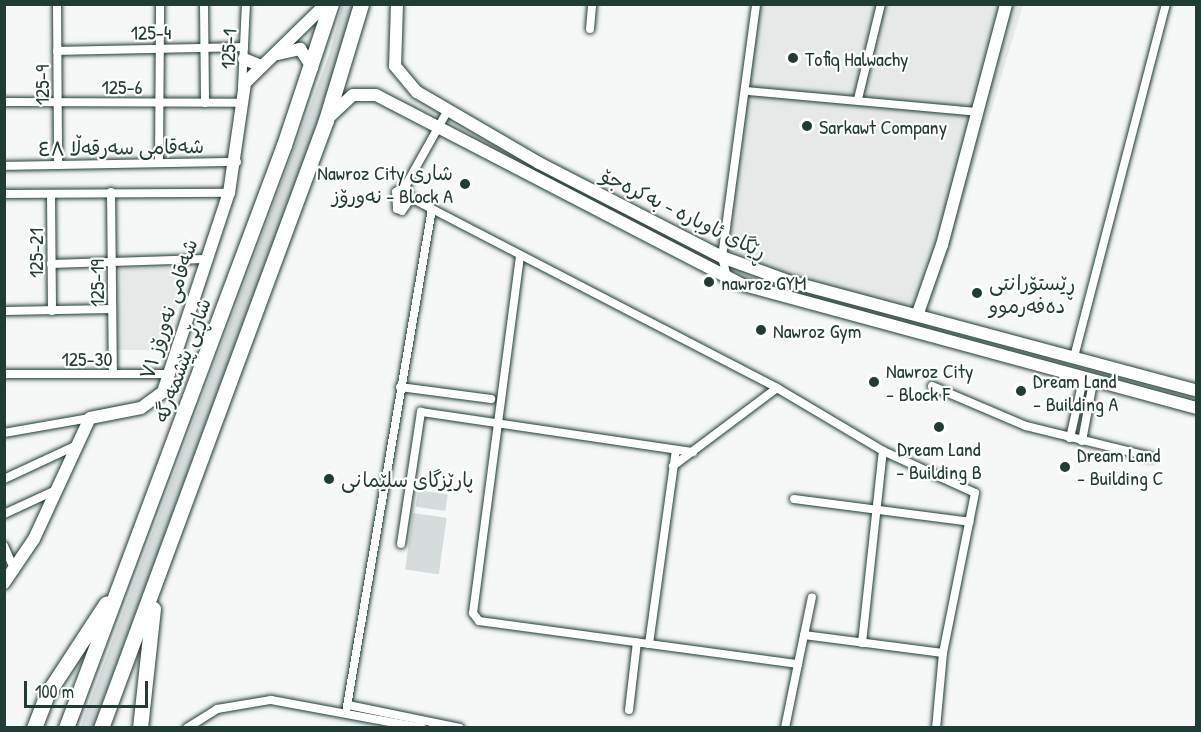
<!DOCTYPE html>
<html>
<head>
<meta charset="utf-8">
<style>
	body { margin:0 }
	#map { position:relative; width:1201px; height:732px; overflow:hidden; background:#f6f7f7; font-family:"Patrick Hand","Playpen Sans Arabic",sans-serif }
	div>[style] { position:absolute }
	[style*='--x'] { left:calc(var(--x)*1px); top:calc(var(--y)*1px); width:calc(var(--w)*1px); rotate:calc(var(--a)*1deg) }
	.built>* { inset:0; background:#e6e9e8 }
	.green>* { inset:0; background:#d6dcdb; transform-origin:0 0 }
	.roads { filter:drop-shadow(0 0 2px #1f3d34) drop-shadow(0 0 2px #1f3d34) }
	.street>* { height:8px; margin:-4px; padding:0 4px; transform-origin:4px; border-radius:4px; background:#fff }
	.secondary>* { height:12px; margin:-6px; padding:0 6px; transform-origin:6px; border-radius:6px; background:#fff }
	.highway>* { height:15px; margin:-7.5px; padding:0 7.5px; transform-origin:7.5px; border-radius:7.5px; background:#fff }
	.dots>* { width:16px; height:16px; translate:-50% -50%; box-sizing:border-box; border:3px solid #fff; border-radius:50% }
	span { translate:-50% -50%; white-space:nowrap; text-align:center; line-height:1.15; -webkit-text-stroke:4.5px #fff; paint-order:stroke }
	.street-label { font-size:20px; color:#1f3d34 }
	.poi-label { font-size:20px; color:#1f3d34 }
	.left { translate:0 -50%; text-align:left }
	.right { translate:-100% -50%; text-align:right }
	.frame { position:absolute; inset:0; border:6px solid #1f3d34; pointer-events:none }
	.scale { position:absolute; left:24px; top:681px; width:124px; height:27px; box-sizing:border-box; border:3px solid #1f3d34; border-top:0; padding-left:8px; font-size:18px; line-height:21px; white-space:nowrap; color:#1f3d34; -webkit-text-stroke:4px #fff; paint-order:stroke }
</style>
</head>
<body>
<div id="map">
	<div class="built">
		<i style="clip-path:polygon(755px 5px,1023px 5px,925px 329px,759px 284px,719px 265px)"></i>
		<i style="clip-path:polygon(188px 268px,165px 350px,117px 350px,119px 269px)"></i>
	</div>
	<div class="green">
		<i style="clip-path:polygon(342px 5px,354px 5px,333px 80px,93px 727px,80px 728px,330px 52px)"></i>
		<i style="left:418px;top:490px;width:30px;height:17px;rotate:8deg"></i>
		<i style="left:413px;top:513px;width:34px;height:57px;rotate:8deg"></i>
	</div>
	<div class="roads">
		<div class="street">
			<i style="--x:57;--y:4;--w:161;--a:89.6"></i>
			<i style="--x:204;--y:4;--w:99;--a:89.4"></i>
			<i style="--x:590;--y:29;--w:25;--a:-85"></i>
			<i style="--x:57;--y:51;--w:187;--a:-1.2"></i>
			<i style="--x:242;--y:88;--w:84;--a:-87.3"></i>
			<i style="--x:747;--y:91;--w:232;--a:5.2"></i>
			<i style="--x:858;--y:99;--w:98;--a:-76.4"></i>
			<i style="--x:4;--y:102;--w:236;--a:0.2"></i>
			<i style="--x:159;--y:162;--w:158;--a:-89.6"></i>
			<i style="--x:4;--y:166;--w:233;--a:-1"></i>
			<i style="--x:406;--y:185;--w:16;--a:79"></i>
			<i style="--x:409;--y:201;--w:12;--a:125"></i>
			<i style="--x:402;--y:211;--w:5;--a:-158"></i>
			<i style="--x:397;--y:209;--w:17;--a:-93"></i>
			<i style="--x:396;--y:192;--w:12;--a:-35"></i>
			<i style="--x:406;--y:185;--w:86;--a:-60.8"></i>
			<i style="--x:111;--y:192;--w:182;--a:89.4"></i>
			<i style="--x:4;--y:194;--w:225;--a:-0.3"></i>
			<i style="--x:51;--y:194;--w:117;--a:89.5"></i>
			<i style="--x:409;--y:197;--w:415;--a:27.4"></i>
			<i style="--x:777;--y:388;--w:123;--a:30.7"></i>
			<i style="--x:883;--y:451;--w:101;--a:24.5"></i>
			<i style="--x:975;--y:493;--w:163;--a:101.3"></i>
			<i style="--x:943;--y:653;--w:75;--a:95.3"></i>
			<i style="--x:520;--y:256;--w:360;--a:97.5"></i>
			<i style="--x:473;--y:613;--w:10;--a:53"></i>
			<i style="--x:479;--y:621;--w:322;--a:7.7"></i>
			<i style="--x:798;--y:664;--w:68;--a:-78.2"></i>
			<i style="--x:51;--y:264;--w:153;--a:-1.9"></i>
			<i style="--x:727;--y:277;--w:21;--a:-104"></i>
			<i style="--x:722;--y:257;--w:255;--a:-82.3"></i>
			<i style="--x:4;--y:311;--w:108;--a:-1.1"></i>
			<i style="--x:1074;--y:357;--w:365;--a:-75.4"></i>
			<i style="--x:4;--y:374;--w:165;--a:0"></i>
			<i style="--x:932;--y:386;--w:102;--a:23.1"></i>
			<i style="--x:1026;--y:426;--w:129;--a:13.9"></i>
			<i style="--x:400;--y:387;--w:92;--a:7.5"></i>
			<i style="--x:4;--y:433;--w:87;--a:-9.9"></i>
			<i style="--x:1070;--y:438;--w:59;--a:-77.4"></i>
			<i style="--x:1082;--y:441;--w:60;--a:-79.4"></i>
			<i style="--x:673;--y:466;--w:130;--a:-36.9"></i>
			<i style="--x:4;--y:479;--w:81;--a:-25"></i>
			<i style="--x:794;--y:499;--w:177;--a:7.4"></i>
			<i style="--x:4;--y:514;--w:57;--a:-24.8"></i>
			<i style="--x:401;--y:544;--w:134;--a:-81.4"></i>
			<i style="--x:421;--y:412;--w:275;--a:8.4"></i>
			<i style="--x:4;--y:546;--w:27;--a:66"></i>
			<i style="--x:804;--y:635;--w:140;--a:7.4"></i>
			<i style="--x:862;--y:643;--w:193;--a:-83.8"></i>
			<i style="--x:649;--y:644;--w:196;--a:-82.1"></i>
			<i style="--x:348;--y:705;--w:114;--a:11.6"></i>
			<i style="--x:629;--y:710;--w:68;--a:-83.3"></i>
			<i style="--x:346;--y:712;--w:510;--a:-80.3"></i>
			<i style="--x:187;--y:728;--w:36;--a:-32"></i>
			<i style="--x:217;--y:709;--w:55;--a:-9.5"></i>
			<i style="--x:271;--y:700;--w:154;--a:10.5"></i>
			<i style="--x:785;--y:728;--w:65;--a:-78.5"></i>
		</div>
		<div class="secondary">
			<i style="--x:397;--y:4;--w:62;--a:91.8"></i>
			<i style="--x:395;--y:66;--w:34;--a:50"></i>
			<i style="--x:417;--y:92;--w:141;--a:30.2"></i>
			<i style="--x:539;--y:163;--w:206;--a:27.2"></i>
			<i style="--x:722;--y:257;--w:70;--a:20"></i>
			<i style="--x:788;--y:281;--w:422;--a:15"></i>
			<i style="--x:278;--y:54;--w:23;--a:-13"></i>
			<i style="--x:300;--y:49;--w:22;--a:56"></i>
			<i style="--x:244;--y:59;--w:16;--a:22"></i>
			<i style="--x:327;--y:119;--w:35;--a:-43"></i>
			<i style="--x:353;--y:95;--w:23;--a:0"></i>
			<i style="--x:376;--y:95;--w:410;--a:27.4"></i>
			<i style="--x:740;--y:284;--w:473;--a:15.2"></i>
			<i style="--x:918;--y:313;--w:72;--a:-70.6"></i>
			<i style="--x:942;--y:245;--w:249;--a:-75.1"></i>
			<i style="--x:4;--y:583;--w:53;--a:-55.7"></i>
			<i style="--x:34;--y:539;--w:133;--a:-65.2"></i>
			<i style="--x:90;--y:418;--w:52;--a:-11.1"></i>
			<i style="--x:141;--y:408;--w:27;--a:-36"></i>
			<i style="--x:163;--y:392;--w:210;--a:-71.7"></i>
			<i style="--x:229;--y:193;--w:111;--a:-81.7"></i>
			<i style="--x:245;--y:83;--w:113;--a:-44.3"></i>
		</div>
		<div class="highway">
			<i style="--x:34;--y:728;--w:36;--a:-69"></i>
			<i style="--x:47;--y:694;--w:108;--a:-56.8"></i>
			<i style="--x:66;--y:728;--w:622;--a:-69.5"></i>
			<i style="--x:284;--y:145;--w:149;--a:-71.6"></i>
			<i style="--x:101;--y:728;--w:648;--a:-69.69"></i>
			<i style="--x:326;--y:120;--w:121;--a:-73.2"></i>
			<i style="--x:140;--y:728;--w:120;--a:-83.8"></i>
		</div>
	</div>
	<div class="dots">
		<i style="left:793px;top:58px;background:#1f3d34"></i>
		<i style="left:807px;top:126px;background:#1f3d34"></i>
		<i style="left:465px;top:184px;background:#1f3d34"></i>
		<i style="left:709px;top:282px;background:#1f3d34"></i>
		<i style="left:977px;top:293px;background:#1f3d34"></i>
		<i style="left:761px;top:330px;background:#1f3d34"></i>
		<i style="left:874px;top:382px;background:#1f3d34"></i>
		<i style="left:1021px;top:391px;background:#1f3d34"></i>
		<i style="left:939px;top:427px;background:#1f3d34"></i>
		<i style="left:1065px;top:467px;background:#1f3d34"></i>
		<i style="left:329px;top:479px;background:#1f3d34"></i>
	</div>
	<div class="street-label">
		<span style="left:151px;top:32px;rotate:-1deg">125-4</span>
		<span style="left:228px;top:49px;rotate:-87deg">125-1</span>
		<span style="left:41px;top:85px;rotate:-90deg">125-9</span>
		<span style="left:122px;top:86px">125-6</span>
		<span style="left:121px;top:147px;rotate:-1deg">شەقامی سەرقەڵا ٤٨</span>
		<span style="left:684px;top:213px;rotate:26deg">ڕێگای ئاوبارە - بەکرەجۆ</span>
		<span style="left:35px;top:253px;rotate:-90deg">125-21</span>
		<span style="left:96px;top:283px;rotate:-90deg">125-19</span>
		<span style="left:168px;top:309px;rotate:-72deg">شەقامی نەورۆز ٧١</span>
		<span style="left:87px;top:358px">125-30</span>
		<span style="left:182px;top:360px;rotate:-70deg">شاڕێی پێشمەرگە</span>
	</div>
	<div class="poi-label">
		<span class="left" style="left:805px;top:58px">Tofiq Halwachy</span>
		<span class="left" style="left:819px;top:126px">Sarkawt Company</span>
		<span class="right" style="left:453px;top:184px">Nawroz City شاری<br>نەورۆز - Block A</span>
		<span class="left" style="left:721px;top:282px">nawroz GYM</span>
		<span class="left" style="left:989px;top:294px">ڕێستۆرانتی<br>دەفەرموو</span>
		<span class="left" style="left:773px;top:330px">Nawroz Gym</span>
		<span class="left" style="left:886px;top:382px">Nawroz City<br>- Block F</span>
		<span class="left" style="left:1033px;top:392px">Dream Land<br>- Building A</span>
		<span style="left:939px;top:460px">Dream Land<br>- Building B</span>
		<span class="left" style="left:1077px;top:466px">Dream Land<br>- Building C</span>
		<span class="left" style="left:341px;top:479px">پارێزگای سلێمانی</span>
	</div>
	<div class="frame"></div>
	<div class="scale">100 m</div>
</div>
</body>
</html>
